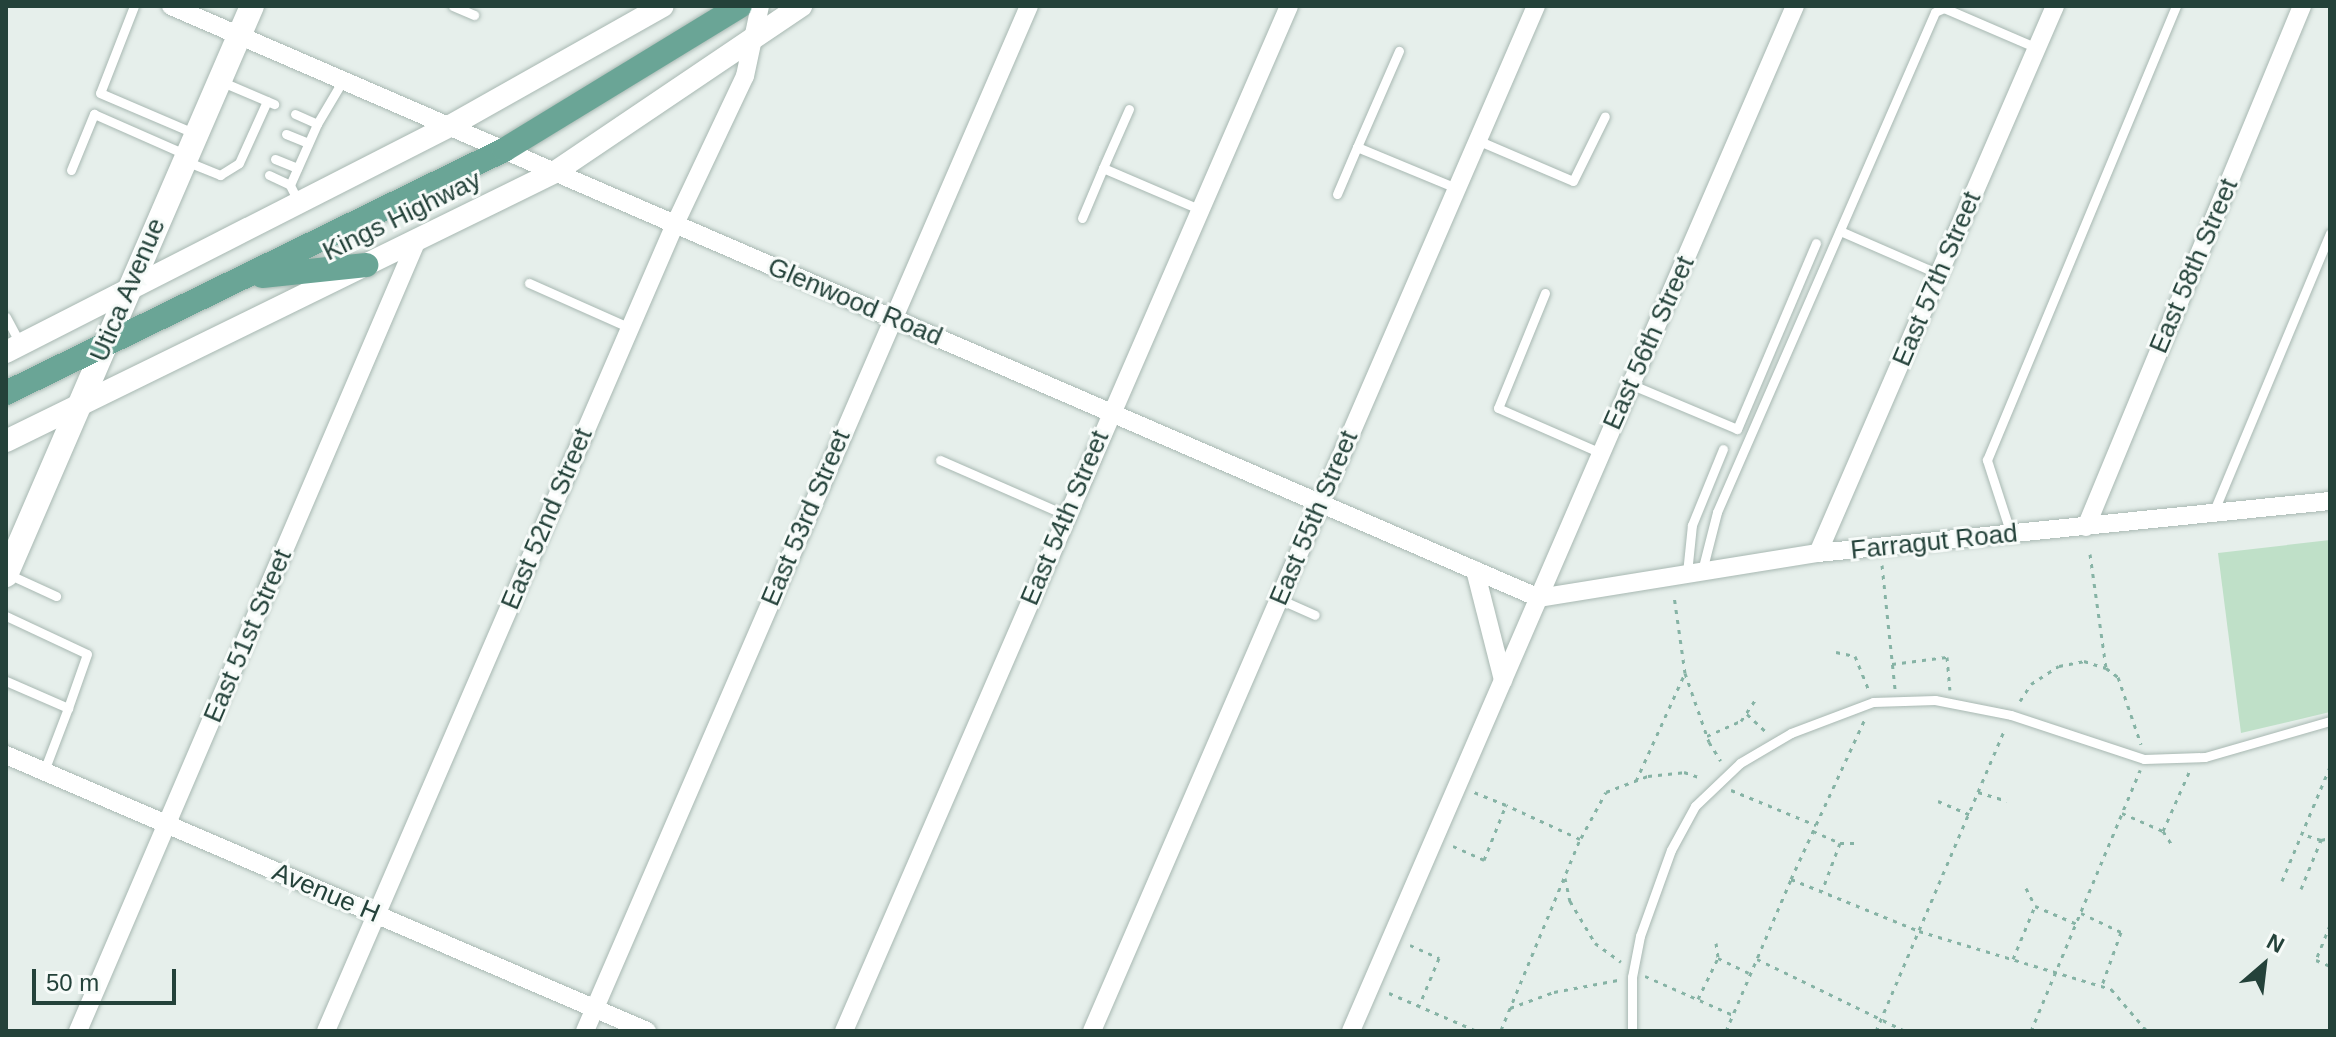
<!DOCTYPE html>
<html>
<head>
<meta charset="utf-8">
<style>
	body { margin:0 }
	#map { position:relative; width:2336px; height:1037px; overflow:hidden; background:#e6efeb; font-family:Helvetica,sans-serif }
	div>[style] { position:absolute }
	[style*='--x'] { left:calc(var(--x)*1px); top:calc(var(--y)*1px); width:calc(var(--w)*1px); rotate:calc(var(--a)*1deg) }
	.green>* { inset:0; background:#bfe0c8 }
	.path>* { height:3px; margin-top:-1.5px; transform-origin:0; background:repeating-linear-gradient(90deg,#86b3a5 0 4px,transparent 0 10px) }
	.roads { filter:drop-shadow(0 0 2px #a8b8b2) drop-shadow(0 0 2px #a8b8b2) }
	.service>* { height:9px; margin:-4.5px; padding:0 4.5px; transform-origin:4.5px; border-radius:4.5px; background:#fff }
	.minor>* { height:18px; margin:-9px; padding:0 9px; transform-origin:9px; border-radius:9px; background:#fff }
	.tertiary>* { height:22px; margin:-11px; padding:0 11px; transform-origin:11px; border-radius:11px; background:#fff }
	.secondary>* { height:24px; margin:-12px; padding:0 12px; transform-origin:12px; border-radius:12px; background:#fff }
	.primary>* { height:24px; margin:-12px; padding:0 12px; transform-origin:12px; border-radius:12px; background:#6aa596 }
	span { translate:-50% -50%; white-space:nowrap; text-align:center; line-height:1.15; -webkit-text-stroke:6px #f7fbf9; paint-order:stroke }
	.street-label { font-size:26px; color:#24423a }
	.frame { position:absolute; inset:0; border:8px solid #24423a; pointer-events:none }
	.north { position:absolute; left:2224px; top:925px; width:80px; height:80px; -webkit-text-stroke:6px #f7fbf9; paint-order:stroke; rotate:28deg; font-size:22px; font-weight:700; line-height:32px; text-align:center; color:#24423a }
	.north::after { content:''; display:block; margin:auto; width:28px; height:36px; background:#24423a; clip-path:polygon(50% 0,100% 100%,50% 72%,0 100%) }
	.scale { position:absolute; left:32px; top:969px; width:144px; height:36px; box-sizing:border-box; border:4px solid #24423a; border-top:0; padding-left:10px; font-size:24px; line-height:28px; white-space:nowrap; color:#24423a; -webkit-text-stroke:6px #f7fbf9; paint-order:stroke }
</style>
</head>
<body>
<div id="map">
	<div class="green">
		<i style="clip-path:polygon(2330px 540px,2330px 712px,2241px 733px,2218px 553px)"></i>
	</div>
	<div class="path">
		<i style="--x:2090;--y:554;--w:115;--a:82"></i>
		<i style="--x:1882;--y:565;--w:125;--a:84"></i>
		<i style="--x:1836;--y:652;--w:19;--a:12"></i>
		<i style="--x:1855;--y:656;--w:37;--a:68"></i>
		<i style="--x:1892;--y:664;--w:55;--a:-7.3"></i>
		<i style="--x:1947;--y:657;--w:33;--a:85"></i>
		<i style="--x:1685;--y:673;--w:73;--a:70.8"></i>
		<i style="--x:1709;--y:742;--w:22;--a:58"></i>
		<i style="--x:2020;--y:701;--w:20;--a:-57"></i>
		<i style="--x:2031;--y:684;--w:33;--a:-33"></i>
		<i style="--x:2059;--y:666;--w:25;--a:-11"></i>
		<i style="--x:2084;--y:661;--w:23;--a:18"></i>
		<i style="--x:2106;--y:668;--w:15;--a:37"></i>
		<i style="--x:2118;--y:677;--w:71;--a:71.1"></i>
		<i style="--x:1747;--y:714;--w:25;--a:43"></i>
		<i style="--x:1707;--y:736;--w:37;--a:-24"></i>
		<i style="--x:1741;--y:721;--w:27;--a:-56"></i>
		<i style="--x:1636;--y:781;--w:119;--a:-65.6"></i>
		<i style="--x:1685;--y:673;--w:78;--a:-98.1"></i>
		<i style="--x:1731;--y:790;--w:92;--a:22.4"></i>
		<i style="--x:1978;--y:792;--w:30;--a:17"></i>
		<i style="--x:1938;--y:801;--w:34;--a:23"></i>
		<i style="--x:2122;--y:813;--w:45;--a:23.7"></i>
		<i style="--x:2163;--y:831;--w:67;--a:-66.1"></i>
		<i style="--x:1813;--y:831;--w:30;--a:24"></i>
		<i style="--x:1840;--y:843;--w:51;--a:110.6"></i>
		<i style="--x:2163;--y:831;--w:17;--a:57"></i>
		<i style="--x:1581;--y:838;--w:52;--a:-61.5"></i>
		<i style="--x:1606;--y:792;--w:45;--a:-20.9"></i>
		<i style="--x:1648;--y:776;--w:36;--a:-6"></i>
		<i style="--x:1684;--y:772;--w:18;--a:19"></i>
		<i style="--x:2321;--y:840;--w:9;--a:-13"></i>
		<i style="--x:1840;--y:843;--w:15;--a:0"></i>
		<i style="--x:1453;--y:846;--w:34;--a:24"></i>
		<i style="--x:1484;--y:860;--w:59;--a:-68.2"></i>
		<i style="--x:1506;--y:805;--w:35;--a:-158"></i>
		<i style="--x:1565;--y:878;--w:24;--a:78"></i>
		<i style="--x:1570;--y:901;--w:49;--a:59.2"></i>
		<i style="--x:1595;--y:943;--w:32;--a:36"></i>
		<i style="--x:1791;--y:879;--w:176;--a:-65.2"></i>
		<i style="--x:2282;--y:881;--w:124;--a:-67.2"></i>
		<i style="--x:2026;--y:888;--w:20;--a:63"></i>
		<i style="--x:2301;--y:889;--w:53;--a:-67.8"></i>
		<i style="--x:2321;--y:840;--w:20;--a:-162"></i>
		<i style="--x:2081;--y:913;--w:44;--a:25.4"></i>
		<i style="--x:2121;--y:932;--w:56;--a:109.7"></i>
		<i style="--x:2330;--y:925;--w:38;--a:112"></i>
		<i style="--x:2316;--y:960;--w:15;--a:23"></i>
		<i style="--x:1716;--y:943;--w:15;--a:82"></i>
		<i style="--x:1410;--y:945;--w:32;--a:24"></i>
		<i style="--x:1439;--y:958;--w:52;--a:112.6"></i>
		<i style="--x:1757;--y:959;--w:165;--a:25.9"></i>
		<i style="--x:2013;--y:959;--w:57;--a:-67.5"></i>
		<i style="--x:2035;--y:906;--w:46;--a:23.2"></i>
		<i style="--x:1645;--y:976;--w:96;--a:23.9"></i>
		<i style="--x:1389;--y:993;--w:96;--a:23.4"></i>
		<i style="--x:1698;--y:999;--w:46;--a:-64"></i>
		<i style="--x:1718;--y:958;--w:34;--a:26"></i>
		<i style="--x:1510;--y:1008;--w:47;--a:-20"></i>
		<i style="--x:1554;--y:992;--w:65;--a:-10.6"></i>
		<i style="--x:1501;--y:1030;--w:207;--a:-67.5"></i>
		<i style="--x:1580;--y:839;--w:81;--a:-155.3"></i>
		<i style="--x:1726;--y:1031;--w:165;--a:-66.8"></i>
		<i style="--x:1791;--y:879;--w:138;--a:22.1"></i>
		<i style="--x:1919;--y:931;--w:201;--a:16.8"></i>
		<i style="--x:2111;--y:989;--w:55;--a:49.4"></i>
		<i style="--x:1876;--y:1031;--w:328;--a:-66.9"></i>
		<i style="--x:2031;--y:1031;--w:283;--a:-67.3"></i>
	</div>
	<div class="roads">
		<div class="service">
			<i style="--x:134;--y:6;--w:93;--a:111.3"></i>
			<i style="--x:100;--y:93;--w:104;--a:23.1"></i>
			<i style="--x:453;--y:6;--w:23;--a:23"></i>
			<i style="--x:220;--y:81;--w:59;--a:23.1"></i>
			<i style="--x:1129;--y:109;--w:64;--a:113.8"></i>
			<i style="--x:1103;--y:168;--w:104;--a:23.1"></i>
			<i style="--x:295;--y:114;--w:24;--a:24"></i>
			<i style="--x:317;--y:124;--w:51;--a:-59.4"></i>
			<i style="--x:286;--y:134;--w:24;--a:22"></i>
			<i style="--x:1477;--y:140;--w:104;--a:23.1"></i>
			<i style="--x:1573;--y:181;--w:72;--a:-63.8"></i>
			<i style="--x:1357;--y:147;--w:105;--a:-66.4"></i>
			<i style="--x:275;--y:159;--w:24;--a:22"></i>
			<i style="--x:188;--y:162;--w:35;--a:22"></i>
			<i style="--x:220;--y:175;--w:22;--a:-32"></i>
			<i style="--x:239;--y:163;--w:68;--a:-65.7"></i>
			<i style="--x:71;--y:170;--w:61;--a:-67.7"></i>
			<i style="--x:94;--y:114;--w:102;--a:23.8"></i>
			<i style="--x:269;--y:175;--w:23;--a:25"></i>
			<i style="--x:1337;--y:194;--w:51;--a:-66.9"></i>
			<i style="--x:1357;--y:147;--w:107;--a:22.5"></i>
			<i style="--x:298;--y:201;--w:18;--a:-117"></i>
			<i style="--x:290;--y:185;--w:67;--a:-66.1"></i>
			<i style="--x:1082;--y:218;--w:54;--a:-67.2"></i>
			<i style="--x:1840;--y:231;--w:108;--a:23.5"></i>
			<i style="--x:529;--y:283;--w:111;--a:24"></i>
			<i style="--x:1545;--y:293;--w:124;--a:112.2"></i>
			<i style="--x:1498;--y:408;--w:112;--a:23.6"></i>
			<i style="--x:6;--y:317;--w:32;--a:62"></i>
			<i style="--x:1630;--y:384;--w:116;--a:22.8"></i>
			<i style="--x:1737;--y:429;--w:202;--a:-67"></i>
			<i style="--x:940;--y:460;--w:137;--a:23.6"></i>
			<i style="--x:2213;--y:513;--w:303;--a:-67.3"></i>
			<i style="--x:2011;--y:534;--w:78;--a:-108"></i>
			<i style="--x:1987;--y:460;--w:492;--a:-67.4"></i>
			<i style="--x:1702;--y:571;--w:61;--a:-75.7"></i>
			<i style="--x:1717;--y:512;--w:545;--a:-66.44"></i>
			<i style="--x:1935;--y:12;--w:10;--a:-24"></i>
			<i style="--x:1944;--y:8;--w:101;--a:23.3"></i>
			<i style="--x:1687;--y:573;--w:48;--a:-84.1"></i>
			<i style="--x:1692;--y:525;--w:82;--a:-67.8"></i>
			<i style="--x:8;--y:574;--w:53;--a:24.6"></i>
			<i style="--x:1279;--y:599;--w:39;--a:24"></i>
			<i style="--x:6;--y:616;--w:89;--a:25.1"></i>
			<i style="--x:87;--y:654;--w:57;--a:109.4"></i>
			<i style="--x:6;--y:681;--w:68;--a:23.5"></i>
			<i style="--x:68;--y:708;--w:67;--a:110.9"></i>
			<i style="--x:1632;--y:1031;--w:54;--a:-90"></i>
			<i style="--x:1632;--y:977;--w:42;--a:-79"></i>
			<i style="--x:1640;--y:936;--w:91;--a:-70.2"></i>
			<i style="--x:1671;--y:850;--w:50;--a:-61.4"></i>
			<i style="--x:1695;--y:806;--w:62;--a:-43.7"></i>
			<i style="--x:1740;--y:763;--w:59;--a:-30.5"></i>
			<i style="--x:1791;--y:733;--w:88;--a:-20.7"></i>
			<i style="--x:1873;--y:702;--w:62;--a:-1.8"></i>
			<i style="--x:1935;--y:700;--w:77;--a:11.2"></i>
			<i style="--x:2011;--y:715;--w:140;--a:18.3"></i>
			<i style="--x:2144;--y:759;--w:61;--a:-1.9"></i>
			<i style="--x:2205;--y:757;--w:130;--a:-16.1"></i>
		</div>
		<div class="minor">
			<i style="--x:171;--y:6;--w:1491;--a:23.4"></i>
			<i style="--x:2086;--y:527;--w:564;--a:-67.48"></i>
			<i style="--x:1818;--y:553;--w:596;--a:-66.57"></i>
			<i style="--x:1475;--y:570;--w:114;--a:75.7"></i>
			<i style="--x:1539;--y:598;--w:283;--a:-9.2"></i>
			<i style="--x:1818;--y:553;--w:515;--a:-5.8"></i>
			<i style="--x:6;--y:755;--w:698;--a:23.3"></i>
			<i style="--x:78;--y:1031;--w:861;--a:-66.8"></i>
			<i style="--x:326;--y:1031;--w:879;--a:-66.61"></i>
			<i style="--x:675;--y:224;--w:164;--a:-64.7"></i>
			<i style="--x:745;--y:76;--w:72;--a:-77.9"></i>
			<i style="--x:585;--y:1031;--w:1117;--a:-66.58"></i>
			<i style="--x:844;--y:1031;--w:1117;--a:-66.53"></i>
			<i style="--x:1092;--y:1031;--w:1117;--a:-66.58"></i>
			<i style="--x:1351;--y:1031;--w:1117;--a:-66.58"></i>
		</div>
		<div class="tertiary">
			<i style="--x:6;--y:352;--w:498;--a:-27"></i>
			<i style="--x:450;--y:126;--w:244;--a:-29.4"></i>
			<i style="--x:6;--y:441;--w:611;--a:-26.1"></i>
			<i style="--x:555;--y:172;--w:297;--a:-34"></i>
		</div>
		<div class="secondary">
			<i style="--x:6;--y:575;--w:620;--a:-66.62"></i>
		</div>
		<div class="primary">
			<i style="--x:262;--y:276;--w:105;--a:-6"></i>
			<i style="--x:6;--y:393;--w:554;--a:-26.01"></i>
			<i style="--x:504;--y:150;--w:276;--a:-31.4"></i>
		</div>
	</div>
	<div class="street-label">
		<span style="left:402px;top:216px;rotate:-26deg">Kings Highway</span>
		<span style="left:2194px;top:266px;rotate:-67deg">East 58th Street</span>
		<span style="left:1937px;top:279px;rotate:-67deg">East 57th Street</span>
		<span style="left:128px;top:290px;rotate:-67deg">Utica Avenue</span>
		<span style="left:855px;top:302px;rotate:23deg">Glenwood Road</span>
		<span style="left:1649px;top:343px;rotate:-66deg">East 56th Street</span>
		<span style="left:806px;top:518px;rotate:-67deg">East 53rd Street</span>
		<span style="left:1065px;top:518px;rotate:-67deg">East 54th Street</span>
		<span style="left:1314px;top:518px;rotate:-67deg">East 55th Street</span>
		<span style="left:547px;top:519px;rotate:-67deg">East 52nd Street</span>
		<span style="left:1934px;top:542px;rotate:-6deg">Farragut Road</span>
		<span style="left:248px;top:636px;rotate:-67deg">East 51st Street</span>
		<span style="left:326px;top:893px;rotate:23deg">Avenue H</span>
	</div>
	<div class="frame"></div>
	<div class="north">N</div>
	<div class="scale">50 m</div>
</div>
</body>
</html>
